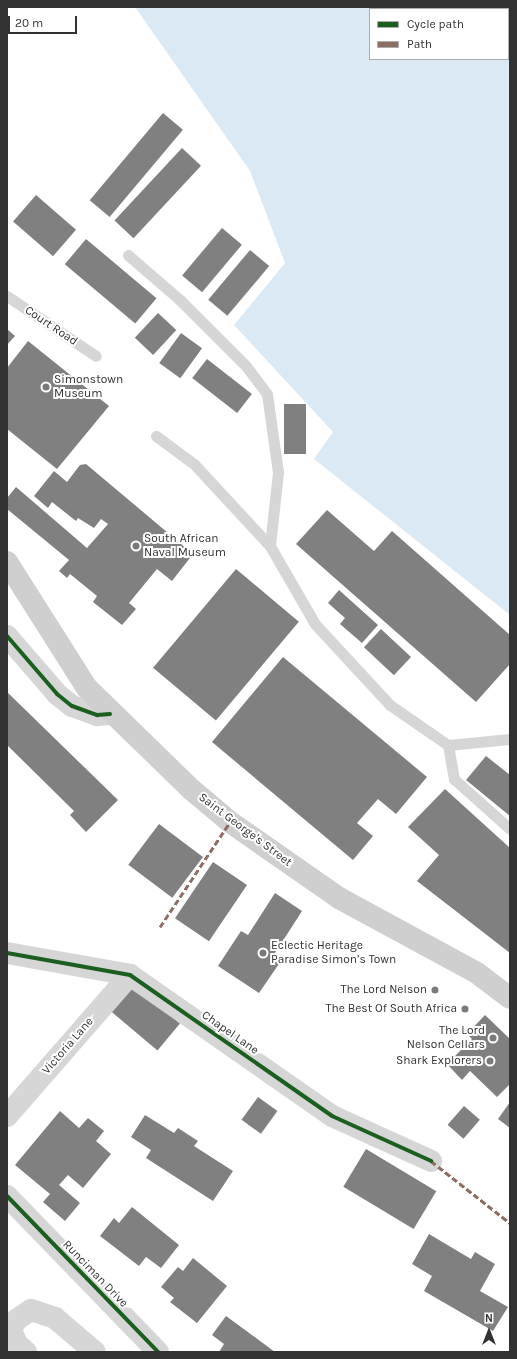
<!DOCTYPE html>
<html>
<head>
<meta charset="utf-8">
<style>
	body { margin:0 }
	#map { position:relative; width:517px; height:1359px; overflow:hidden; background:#fff; font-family:Karla,sans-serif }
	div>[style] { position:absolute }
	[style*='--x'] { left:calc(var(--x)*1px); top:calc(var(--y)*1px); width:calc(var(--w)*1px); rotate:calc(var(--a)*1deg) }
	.water>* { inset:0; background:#dbe9f4 }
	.building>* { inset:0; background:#808080; transform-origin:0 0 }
	.lane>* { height:11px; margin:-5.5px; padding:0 5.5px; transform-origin:5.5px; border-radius:5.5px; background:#d6d6d6 }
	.street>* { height:22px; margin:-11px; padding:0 11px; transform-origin:11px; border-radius:11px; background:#d6d6d6 }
	.secondary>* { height:22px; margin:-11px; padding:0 11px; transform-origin:11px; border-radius:11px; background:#cfcfcf }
	.quiet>* { height:3px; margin-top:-1.5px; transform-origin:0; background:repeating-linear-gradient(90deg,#8d6e63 0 6px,transparent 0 9px) }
	.cycleway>* { height:4px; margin:-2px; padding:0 2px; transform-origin:2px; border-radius:2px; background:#1b5e20 }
	.dots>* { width:11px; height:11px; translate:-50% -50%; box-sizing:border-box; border:2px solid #fff; border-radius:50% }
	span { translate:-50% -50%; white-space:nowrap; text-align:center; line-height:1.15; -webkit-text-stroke:4px #fff; paint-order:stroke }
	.street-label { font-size:12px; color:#323232 }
	.poi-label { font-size:12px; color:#323232 }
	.left { translate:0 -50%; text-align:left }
	.right { translate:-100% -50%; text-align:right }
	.frame { position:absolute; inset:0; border:8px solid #323232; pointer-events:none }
	.legend { position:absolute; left:369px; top:8px; width:140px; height:52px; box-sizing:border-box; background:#fff; border:1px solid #adadad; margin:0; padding:5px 7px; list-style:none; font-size:12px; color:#323232 }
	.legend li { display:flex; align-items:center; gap:8px; height:20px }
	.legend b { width:20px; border:1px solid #adadad }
	.north { position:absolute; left:469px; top:1311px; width:40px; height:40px; -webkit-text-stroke:3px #fff; paint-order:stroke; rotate:0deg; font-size:11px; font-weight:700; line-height:16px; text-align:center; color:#323232 }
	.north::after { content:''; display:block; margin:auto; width:14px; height:18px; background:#323232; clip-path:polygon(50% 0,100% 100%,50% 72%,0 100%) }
	.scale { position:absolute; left:8px; top:16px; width:69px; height:18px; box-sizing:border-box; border:2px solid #323232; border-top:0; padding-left:5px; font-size:12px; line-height:14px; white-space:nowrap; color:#323232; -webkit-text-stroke:3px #fff; paint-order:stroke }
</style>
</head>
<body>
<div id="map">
	<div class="water">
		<i style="clip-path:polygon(evenodd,135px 7px,510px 7px,510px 615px,314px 459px,333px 432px,234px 325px,285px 263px,250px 171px,135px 7px,370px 9px,508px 9px,508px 59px,370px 59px,370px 9px)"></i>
	</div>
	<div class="building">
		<i style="left:163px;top:113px;width:26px;height:114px;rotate:40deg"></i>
		<i style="left:182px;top:148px;width:26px;height:99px;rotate:43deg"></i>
		<i style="left:36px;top:195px;width:53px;height:35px;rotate:41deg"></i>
		<i style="left:222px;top:228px;width:26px;height:62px;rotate:40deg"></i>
		<i style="left:86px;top:239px;width:92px;height:33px;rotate:40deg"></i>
		<i style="left:250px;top:250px;width:25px;height:65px;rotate:40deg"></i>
		<i style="left:158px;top:313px;width:25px;height:34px;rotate:43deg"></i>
		<i style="clip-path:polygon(7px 329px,15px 336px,7px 345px)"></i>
		<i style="left:181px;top:333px;width:26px;height:37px;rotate:36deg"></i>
		<i style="clip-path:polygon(28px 341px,109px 406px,57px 469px,7px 429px,7px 368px)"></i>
		<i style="left:207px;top:359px;width:57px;height:24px;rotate:38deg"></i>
		<i style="left:284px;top:404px;width:22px;height:50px"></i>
		<i style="clip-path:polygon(86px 464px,193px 554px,172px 581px,157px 569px,129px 603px,136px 609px,122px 625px,93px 602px,97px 596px,70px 574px,67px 578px,59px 571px,69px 560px,7px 509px,7px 498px,16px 487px,87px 548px,108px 524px,101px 519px,94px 528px,78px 518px,76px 521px,52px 502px,48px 508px,34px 496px,54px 471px,67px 482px,80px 465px)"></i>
		<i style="clip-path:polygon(327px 510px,374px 551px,392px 531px,510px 635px,510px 664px,476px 702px,296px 544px)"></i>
		<i style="left:236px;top:569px;width:82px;height:129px;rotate:40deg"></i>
		<i style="clip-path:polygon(339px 590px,378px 625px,362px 643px,340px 624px,345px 618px,328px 603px)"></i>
		<i style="left:381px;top:629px;width:41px;height:25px;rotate:43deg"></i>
		<i style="clip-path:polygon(283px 657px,427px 777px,396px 814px,378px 799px,357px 823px,373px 836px,353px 860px,212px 742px)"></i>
		<i style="clip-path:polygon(7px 692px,118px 800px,86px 832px,70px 815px,74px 811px,7px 745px)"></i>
		<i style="clip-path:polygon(486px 756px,510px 775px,510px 816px,466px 780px)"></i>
		<i style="clip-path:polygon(445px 789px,510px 848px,510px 953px,417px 881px,439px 855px,408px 827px)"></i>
		<i style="left:159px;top:824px;width:55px;height:51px;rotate:37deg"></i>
		<i style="left:213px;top:862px;width:41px;height:68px;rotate:34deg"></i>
		<i style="clip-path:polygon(275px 893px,302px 911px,275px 953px,283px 958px,259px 993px,218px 966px,241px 931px,248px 935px)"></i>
		<i style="left:134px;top:985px;width:60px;height:35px;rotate:40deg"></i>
		<i style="clip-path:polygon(485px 1015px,510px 1039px,510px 1084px,497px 1097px,470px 1071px,462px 1080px,447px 1064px,472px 1039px,467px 1034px)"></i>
		<i style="left:258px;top:1097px;width:24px;height:28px;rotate:36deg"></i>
		<i style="clip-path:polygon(510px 1102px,510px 1128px,498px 1119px)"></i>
		<i style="left:464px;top:1106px;width:21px;height:25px;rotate:41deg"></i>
		<i style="clip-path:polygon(60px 1111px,79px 1128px,88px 1118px,104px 1131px,96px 1141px,111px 1154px,83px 1188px,68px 1175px,59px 1185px,80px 1203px,65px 1221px,43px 1202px,50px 1194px,15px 1165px)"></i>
		<i style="clip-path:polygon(145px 1115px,174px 1133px,178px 1128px,198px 1141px,194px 1146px,233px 1171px,213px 1201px,146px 1158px,151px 1150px,131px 1137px)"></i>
		<i style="left:366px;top:1149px;width:82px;height:44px;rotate:31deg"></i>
		<i style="clip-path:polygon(132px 1207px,179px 1245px,161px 1268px,146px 1257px,139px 1266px,100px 1236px,114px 1218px,119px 1223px)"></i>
		<i style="clip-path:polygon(429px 1234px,471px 1259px,475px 1252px,495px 1264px,480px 1291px,508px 1307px,493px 1331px,424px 1291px,432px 1276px,412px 1264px)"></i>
		<i style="clip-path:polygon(193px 1258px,227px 1286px,197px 1323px,170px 1302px,174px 1298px,161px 1287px,178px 1267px,183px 1271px)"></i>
		<i style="clip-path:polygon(226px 1316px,275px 1352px,219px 1352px,224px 1344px,212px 1335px)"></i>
	</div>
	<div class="lane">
		<i style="--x:128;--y:255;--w:69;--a:40.9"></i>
		<i style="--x:180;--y:300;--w:93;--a:45"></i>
		<i style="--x:246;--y:366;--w:35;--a:53"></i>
		<i style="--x:267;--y:394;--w:79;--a:82"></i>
		<i style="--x:278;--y:472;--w:74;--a:96.2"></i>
		<i style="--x:7;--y:296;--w:107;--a:34"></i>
		<i style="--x:156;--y:436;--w:47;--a:36.4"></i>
		<i style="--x:194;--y:464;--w:112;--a:47.2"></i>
		<i style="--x:270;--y:546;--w:90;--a:60"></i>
		<i style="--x:315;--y:624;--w:110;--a:47.2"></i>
		<i style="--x:390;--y:705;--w:70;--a:34.6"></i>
		<i style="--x:448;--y:745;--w:62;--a:-5.5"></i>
		<i style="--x:448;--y:745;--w:35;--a:80"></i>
		<i style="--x:454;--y:779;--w:75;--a:41.8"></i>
	</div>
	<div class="street">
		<i style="--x:7;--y:636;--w:77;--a:49.2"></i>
		<i style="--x:57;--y:694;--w:19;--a:39"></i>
		<i style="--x:72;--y:706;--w:27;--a:20"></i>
		<i style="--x:97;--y:715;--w:13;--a:-4"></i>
		<i style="--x:7;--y:953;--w:125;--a:10.1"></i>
		<i style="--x:130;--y:975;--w:246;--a:34.9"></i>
		<i style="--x:332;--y:1116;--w:109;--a:24.4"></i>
		<i style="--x:7;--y:1116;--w:187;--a:-48.9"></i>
		<i style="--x:7;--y:1196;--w:217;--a:45.9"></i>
		<i style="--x:26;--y:1352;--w:12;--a:-138"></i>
		<i style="--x:17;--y:1344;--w:15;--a:-113"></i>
		<i style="--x:11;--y:1330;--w:11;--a:-63"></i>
		<i style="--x:16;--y:1320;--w:18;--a:-34"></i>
		<i style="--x:31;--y:1310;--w:25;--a:18"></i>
		<i style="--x:55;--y:1318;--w:52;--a:40.4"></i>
	</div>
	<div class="secondary">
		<i style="--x:7;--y:562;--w:149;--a:57.6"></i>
		<i style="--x:87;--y:688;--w:146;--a:44.2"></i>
		<i style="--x:192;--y:790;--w:50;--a:40.1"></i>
		<i style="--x:230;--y:822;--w:133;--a:34.9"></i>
		<i style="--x:339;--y:898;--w:157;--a:28.5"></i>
		<i style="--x:477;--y:973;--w:41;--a:37.1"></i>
	</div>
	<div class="quiet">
		<i style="--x:160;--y:927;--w:126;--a:-56.3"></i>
		<i style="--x:431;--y:1161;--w:100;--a:38.1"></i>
	</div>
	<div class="cycleway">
		<i style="--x:7;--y:636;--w:77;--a:49.2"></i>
		<i style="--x:57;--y:694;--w:19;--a:39"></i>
		<i style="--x:72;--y:706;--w:27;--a:20"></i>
		<i style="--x:97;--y:715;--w:13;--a:-4"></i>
		<i style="--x:7;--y:953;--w:125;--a:10.1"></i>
		<i style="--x:130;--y:975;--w:246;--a:34.9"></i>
		<i style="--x:332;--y:1116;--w:109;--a:24.4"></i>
		<i style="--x:7;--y:1196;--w:217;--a:45.9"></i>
	</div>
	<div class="dots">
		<i style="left:46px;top:387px;background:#7a7a7a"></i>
		<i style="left:136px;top:546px;background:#7a7a7a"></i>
		<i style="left:263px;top:953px;background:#7a7a7a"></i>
		<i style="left:435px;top:990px;background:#7a7a7a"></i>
		<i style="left:465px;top:1009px;background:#7a7a7a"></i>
		<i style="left:493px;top:1038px;background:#7a7a7a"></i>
		<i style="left:490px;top:1061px;background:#7a7a7a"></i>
	</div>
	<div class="street-label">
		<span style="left:51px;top:326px;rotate:34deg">Court Road</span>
		<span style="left:245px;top:830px;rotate:37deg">Saint George's Street</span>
		<span style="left:230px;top:1033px;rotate:35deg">Chapel Lane</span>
		<span style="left:68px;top:1046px;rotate:-49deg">Victoria Lane</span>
		<span style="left:95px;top:1274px;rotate:46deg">Runciman Drive</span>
	</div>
	<div class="poi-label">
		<span class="left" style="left:54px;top:387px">Simonstown<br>Museum</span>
		<span class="left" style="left:144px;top:546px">South African<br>Naval Museum</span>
		<span class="left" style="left:271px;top:953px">Eclectic Heritage<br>Paradise Simon’s Town</span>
		<span class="right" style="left:427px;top:990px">The Lord Nelson</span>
		<span class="right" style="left:457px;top:1009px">The Best Of South Africa</span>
		<span class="right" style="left:485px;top:1038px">The Lord<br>Nelson Cellars</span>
		<span class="right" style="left:482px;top:1061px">Shark Explorers</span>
	</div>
	<div class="frame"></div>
	<ul class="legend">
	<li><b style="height:5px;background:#1b5e20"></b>Cycle path</li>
	<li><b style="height:5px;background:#8d6e63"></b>Path</li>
	</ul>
	<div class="north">N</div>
	<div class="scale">20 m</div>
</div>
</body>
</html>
